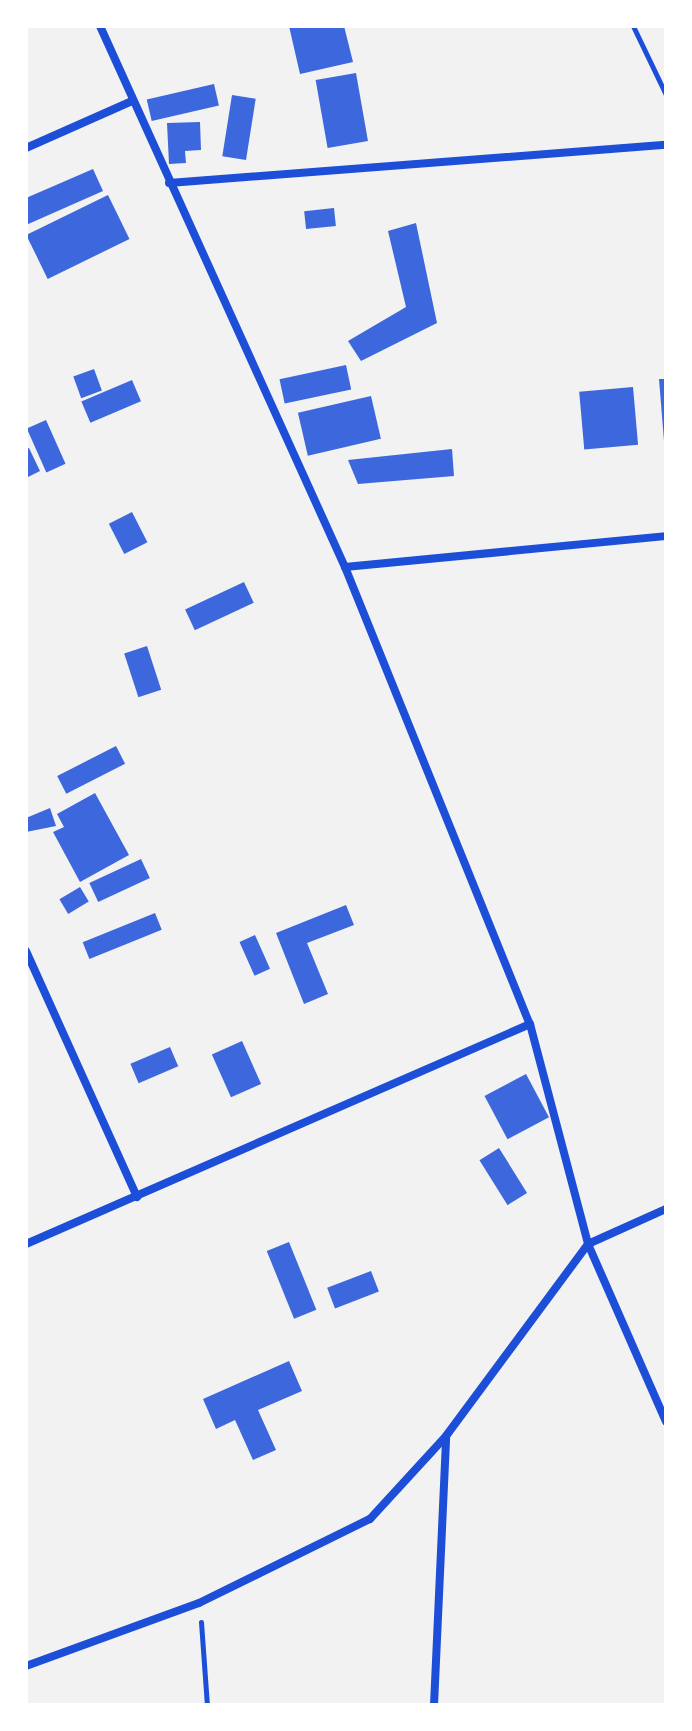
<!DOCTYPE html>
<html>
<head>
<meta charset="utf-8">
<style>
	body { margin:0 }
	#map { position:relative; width:692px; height:1731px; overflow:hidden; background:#f2f2f2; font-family:Ubuntu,sans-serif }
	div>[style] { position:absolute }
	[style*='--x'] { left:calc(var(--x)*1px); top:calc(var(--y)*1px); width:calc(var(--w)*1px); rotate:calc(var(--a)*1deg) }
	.building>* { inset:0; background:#3d67dc; transform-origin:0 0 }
	.path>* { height:5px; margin:-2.5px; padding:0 2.5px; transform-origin:2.5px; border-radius:2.5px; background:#1d4ed8 }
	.minor>* { height:8px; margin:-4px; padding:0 4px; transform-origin:4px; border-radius:4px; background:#1d4ed8 }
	span { translate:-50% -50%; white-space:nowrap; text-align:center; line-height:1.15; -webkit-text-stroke:8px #fff; paint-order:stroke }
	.frame { position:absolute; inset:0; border:28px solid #fff; pointer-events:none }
</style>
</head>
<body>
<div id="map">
	<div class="building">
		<i style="clip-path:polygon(289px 26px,344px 26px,353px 62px,300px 74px)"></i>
		<i style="left:356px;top:73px;width:69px;height:41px;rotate:80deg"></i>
		<i style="left:214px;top:84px;width:22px;height:69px;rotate:77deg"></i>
		<i style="left:232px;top:95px;width:24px;height:62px;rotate:9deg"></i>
		<i style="clip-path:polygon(200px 122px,201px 150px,185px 151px,186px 163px,169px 164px,167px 123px)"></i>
		<i style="clip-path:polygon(93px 169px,103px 191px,26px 225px,26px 198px)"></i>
		<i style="left:108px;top:195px;width:49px;height:91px;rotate:64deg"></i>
		<i style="left:334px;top:208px;width:18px;height:30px;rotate:84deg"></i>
		<i style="clip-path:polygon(416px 223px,437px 323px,361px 361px,348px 341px,406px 307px,388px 231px)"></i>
		<i style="left:346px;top:365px;width:25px;height:68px;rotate:78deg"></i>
		<i style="left:94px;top:369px;width:23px;height:22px;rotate:70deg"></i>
		<i style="clip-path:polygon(659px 379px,666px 379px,666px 441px,664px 441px)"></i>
		<i style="left:132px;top:380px;width:23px;height:55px;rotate:67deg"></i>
		<i style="left:633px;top:387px;width:58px;height:54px;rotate:85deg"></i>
		<i style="left:371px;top:396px;width:44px;height:75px;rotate:77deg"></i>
		<i style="left:46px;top:420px;width:48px;height:21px;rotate:66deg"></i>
		<i style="clip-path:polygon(29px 448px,40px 471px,26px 478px,26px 449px)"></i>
		<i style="clip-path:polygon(452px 449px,454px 476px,358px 484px,348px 460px)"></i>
		<i style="left:132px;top:512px;width:34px;height:26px;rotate:63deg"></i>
		<i style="left:244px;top:582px;width:23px;height:65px;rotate:65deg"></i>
		<i style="left:147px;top:646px;width:46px;height:24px;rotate:72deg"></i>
		<i style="left:116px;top:746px;width:20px;height:66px;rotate:63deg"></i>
		<i style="clip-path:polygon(95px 793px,129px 855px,80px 882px,53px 832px,64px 827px,57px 814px)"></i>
		<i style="clip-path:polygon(50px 808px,56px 826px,26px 832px,26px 818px)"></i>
		<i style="left:141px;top:859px;width:21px;height:57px;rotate:65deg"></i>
		<i style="left:80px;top:887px;width:17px;height:24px;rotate:59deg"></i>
		<i style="clip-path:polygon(346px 905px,354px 925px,307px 943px,328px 994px,304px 1004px,276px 933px)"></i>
		<i style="left:155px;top:913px;width:18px;height:78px;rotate:68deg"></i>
		<i style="left:255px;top:935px;width:37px;height:17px;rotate:66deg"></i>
		<i style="left:242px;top:1041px;width:47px;height:33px;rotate:66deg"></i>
		<i style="left:170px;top:1047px;width:21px;height:43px;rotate:67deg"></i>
		<i style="left:526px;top:1074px;width:49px;height:47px;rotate:62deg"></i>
		<i style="left:499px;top:1148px;width:53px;height:23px;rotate:58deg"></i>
		<i style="left:289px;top:1242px;width:73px;height:24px;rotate:68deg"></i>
		<i style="left:371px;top:1271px;width:22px;height:47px;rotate:69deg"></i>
		<i style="clip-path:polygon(289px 1361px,302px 1391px,258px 1410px,276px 1450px,253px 1460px,235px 1420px,216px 1429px,203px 1399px)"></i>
	</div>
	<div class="path">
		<i style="--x:633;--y:26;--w:76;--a:64.4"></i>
		<i style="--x:201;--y:1622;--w:83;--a:85.9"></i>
	</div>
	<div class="minor">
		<i style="--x:100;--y:26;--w:594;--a:65.64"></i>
		<i style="--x:345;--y:567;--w:493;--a:68"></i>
		<i style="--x:530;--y:1024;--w:228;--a:75.2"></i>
		<i style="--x:588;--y:1244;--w:194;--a:66.3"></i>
		<i style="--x:26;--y:148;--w:116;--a:-23.9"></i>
		<i style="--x:169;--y:183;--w:498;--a:-4.4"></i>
		<i style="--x:345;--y:567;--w:322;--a:-5.5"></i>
		<i style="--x:26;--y:951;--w:270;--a:65.7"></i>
		<i style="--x:26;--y:1244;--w:550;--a:-23.58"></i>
		<i style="--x:26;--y:1666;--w:184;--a:-20"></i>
		<i style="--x:199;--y:1603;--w:191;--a:-26.2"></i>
		<i style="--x:370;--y:1519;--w:113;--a:-47.5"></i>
		<i style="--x:446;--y:1436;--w:239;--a:-53.5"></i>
		<i style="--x:588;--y:1244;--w:85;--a:-24.2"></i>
		<i style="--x:434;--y:1705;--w:267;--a:-87.4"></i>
	</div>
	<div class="frame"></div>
</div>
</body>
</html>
